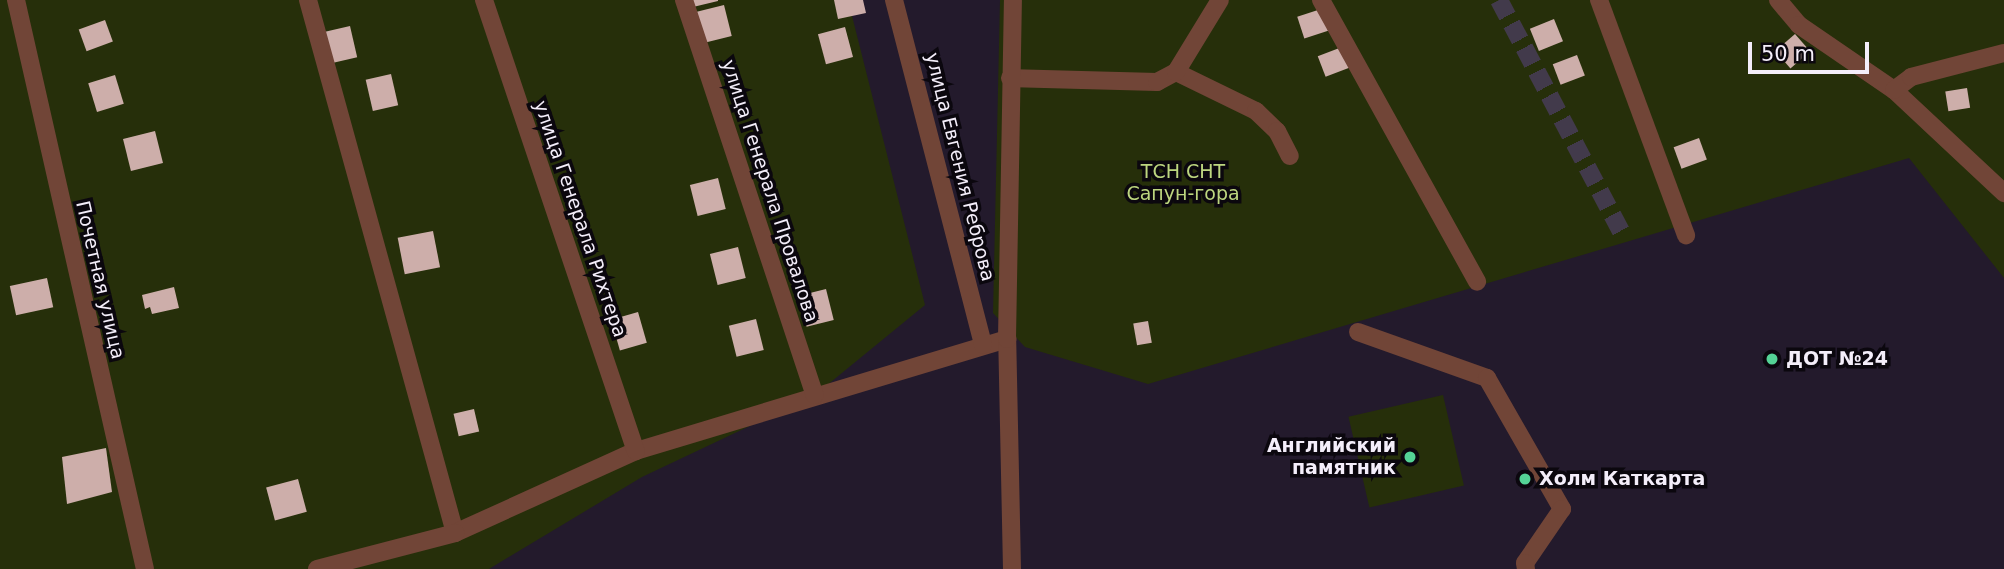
<!DOCTYPE html>
<html>
<head>
<meta charset="utf-8">
<style>
	body { margin:0 }
	#map { position:relative; width:2004px; height:569px; overflow:hidden; background:#231a2c; font-family:"DejaVu Sans",sans-serif }
	div>[style] { position:absolute }
	[style*='--x'] { left:calc(var(--x)*1px); top:calc(var(--y)*1px); width:calc(var(--w)*1px); rotate:calc(var(--a)*1deg) }
	.green>* { inset:0; background:#262f0a; transform-origin:0 0 }
	.building>* { inset:0; background:#cdaeaa; transform-origin:0 0 }
	.minor-tunnel>* { height:18px; margin-top:-9px; transform-origin:0; background:repeating-linear-gradient(90deg,#423a4b 0 18px,transparent 0 27px) }
	.minor>* { height:18px; margin:-9px; padding:0 9px; transform-origin:9px; border-radius:9px; background:#714537 }
	.dots>* { width:19px; height:19px; translate:-50% -50%; box-sizing:border-box; border:4px solid #0b070e; border-radius:50% }
	span { translate:-50% -50%; white-space:nowrap; text-align:center; line-height:1.15; -webkit-text-stroke:7px #0b070e; paint-order:stroke }
	.street-label { font-size:19px; color:#f4eefa }
	.park-label { font-size:19px; color:#bdd67f }
	.poi-label { font-size:19px; color:#f4eefa; font-weight:700 }
	.left { translate:0 -50%; text-align:left }
	.right { translate:-100% -50%; text-align:right }
	.scale { position:absolute; left:1748px; top:42px; width:121px; height:32px; box-sizing:border-box; border:4px solid #f4eefa; border-top:0; padding-left:9px; font-size:21px; line-height:24px; white-space:nowrap; color:#f4eefa; -webkit-text-stroke:5px #0b070e; paint-order:stroke }
</style>
</head>
<body>
<div id="map">
	<div class="green">
		<i style="clip-path:polygon(0 0,848px 0,925px 305px,815px 395px,642px 477px,489px 569px,0 569px)"></i>
		<i style="clip-path:polygon(1000px 0,2004px 0,2004px 278px,1909px 158px,1148px 384px,1025px 347px,993px 313px)"></i>
		<i style="left:1443px;top:395px;width:93px;height:97px;rotate:77deg"></i>
	</div>
	<div class="building">
		<i style="clip-path:polygon(691px 0,718px 0,718px 1px,693px 7px)"></i>
		<i style="clip-path:polygon(834px 0,863px 0,866px 13px,838px 19px)"></i>
		<i style="left:724px;top:5px;width:32px;height:28px;rotate:76deg"></i>
		<i style="left:1321px;top:9px;width:23px;height:25px;rotate:72deg"></i>
		<i style="left:1554px;top:19px;width:24px;height:26px;rotate:68deg"></i>
		<i style="left:105px;top:20px;width:23px;height:28px;rotate:70deg"></i>
		<i style="left:350px;top:26px;width:32px;height:30px;rotate:77deg"></i>
		<i style="left:845px;top:27px;width:31px;height:28px;rotate:75deg"></i>
		<i style="left:1795px;top:34px;width:23px;height:26px;rotate:49deg"></i>
		<i style="left:1342px;top:47px;width:22px;height:26px;rotate:69deg"></i>
		<i style="left:1577px;top:55px;width:22px;height:26px;rotate:69deg"></i>
		<i style="left:391px;top:74px;width:32px;height:26px;rotate:77deg"></i>
		<i style="left:115px;top:75px;width:30px;height:28px;rotate:73deg"></i>
		<i style="left:1967px;top:88px;width:20px;height:22px;rotate:81deg"></i>
		<i style="left:155px;top:131px;width:33px;height:33px;rotate:76deg"></i>
		<i style="left:1699px;top:138px;width:23px;height:27px;rotate:70deg"></i>
		<i style="left:718px;top:178px;width:32px;height:29px;rotate:76deg"></i>
		<i style="left:433px;top:231px;width:37px;height:36px;rotate:79deg"></i>
		<i style="left:738px;top:247px;width:32px;height:29px;rotate:76deg"></i>
		<i style="left:47px;top:278px;width:30px;height:38px;rotate:78deg"></i>
		<i style="clip-path:polygon(174px 287px,179px 308px,152px 314px,150px 307px,145px 309px,142px 295px)"></i>
		<i style="left:826px;top:289px;width:32px;height:28px;rotate:76deg"></i>
		<i style="left:638px;top:312px;width:32px;height:28px;rotate:74deg"></i>
		<i style="left:756px;top:319px;width:32px;height:28px;rotate:76deg"></i>
		<i style="left:1148px;top:321px;width:22px;height:15px;rotate:80deg"></i>
		<i style="left:474px;top:409px;width:23px;height:21px;rotate:77deg"></i>
		<i style="clip-path:polygon(106px 448px,112px 492px,67px 504px,62px 457px)"></i>
		<i style="left:298px;top:479px;width:34px;height:33px;rotate:75deg"></i>
	</div>
	<div class="minor-tunnel">
		<i style="--x:1499;--y:0;--w:266;--a:62.2"></i>
	</div>
	<div class="minor">
		<i style="--x:16;--y:0;--w:583;--a:77.23"></i>
		<i style="--x:308;--y:0;--w:553;--a:74.58"></i>
		<i style="--x:455;--y:533;--w:199;--a:-24.4"></i>
		<i style="--x:636;--y:451;--w:388;--a:-16.8"></i>
		<i style="--x:484;--y:0;--w:476;--a:71.4"></i>
		<i style="--x:684;--y:0;--w:416;--a:71.7"></i>
		<i style="--x:894;--y:0;--w:356;--a:75.5"></i>
		<i style="--x:1321;--y:0;--w:322;--a:61"></i>
		<i style="--x:1599;--y:0;--w:251;--a:69.7"></i>
		<i style="--x:1778;--y:0;--w:33;--a:50"></i>
		<i style="--x:1799;--y:25;--w:115;--a:34.4"></i>
		<i style="--x:1894;--y:90;--w:151;--a:43.1"></i>
		<i style="--x:1176;--y:72;--w:89;--a:26"></i>
		<i style="--x:1256;--y:111;--w:29;--a:44"></i>
		<i style="--x:1277;--y:131;--w:28;--a:63"></i>
		<i style="--x:1010;--y:78;--w:147;--a:1.6"></i>
		<i style="--x:1157;--y:82;--w:21;--a:-28"></i>
		<i style="--x:1176;--y:72;--w:84;--a:-58.6"></i>
		<i style="--x:1894;--y:90;--w:21;--a:-37"></i>
		<i style="--x:1911;--y:77;--w:96;--a:-14.5"></i>
		<i style="--x:1358;--y:332;--w:137;--a:19.6"></i>
		<i style="--x:1487;--y:378;--w:151;--a:60.2"></i>
		<i style="--x:1562;--y:509;--w:65;--a:124.4"></i>
		<i style="--x:1525;--y:563;--w:6;--a:81"></i>
		<i style="--x:317;--y:569;--w:143;--a:-14.6"></i>
		<i style="--x:1012;--y:569;--w:230;--a:-91.2"></i>
		<i style="--x:1007;--y:339;--w:339;--a:-89"></i>
	</div>
	<div class="dots">
		<i style="left:1772px;top:359px;background:#54d396"></i>
		<i style="left:1410px;top:457px;background:#54d396"></i>
		<i style="left:1525px;top:479px;background:#54d396"></i>
	</div>
	<div class="street-label">
		<span style="left:960px;top:167px;rotate:76deg">улица Евгения Реброва</span>
		<span style="left:770px;top:191px;rotate:72deg">улица Генерала Провалова</span>
		<span style="left:580px;top:219px;rotate:71deg">улица Генерала Рихтера</span>
		<span style="left:100px;top:280px;rotate:77deg">Почетная улица</span>
	</div>
	<div class="park-label">
		<span style="left:1183px;top:183px">ТСН СНТ<br>Сапун-гора</span>
	</div>
	<div class="poi-label">
		<span class="left" style="left:1786px;top:359px">ДОТ №24</span>
		<span class="right" style="left:1396px;top:457px">Английский<br>памятник</span>
		<span class="left" style="left:1539px;top:479px">Холм Каткарта</span>
	</div>
	<div class="scale">50 m</div>
</div>
</body>
</html>
